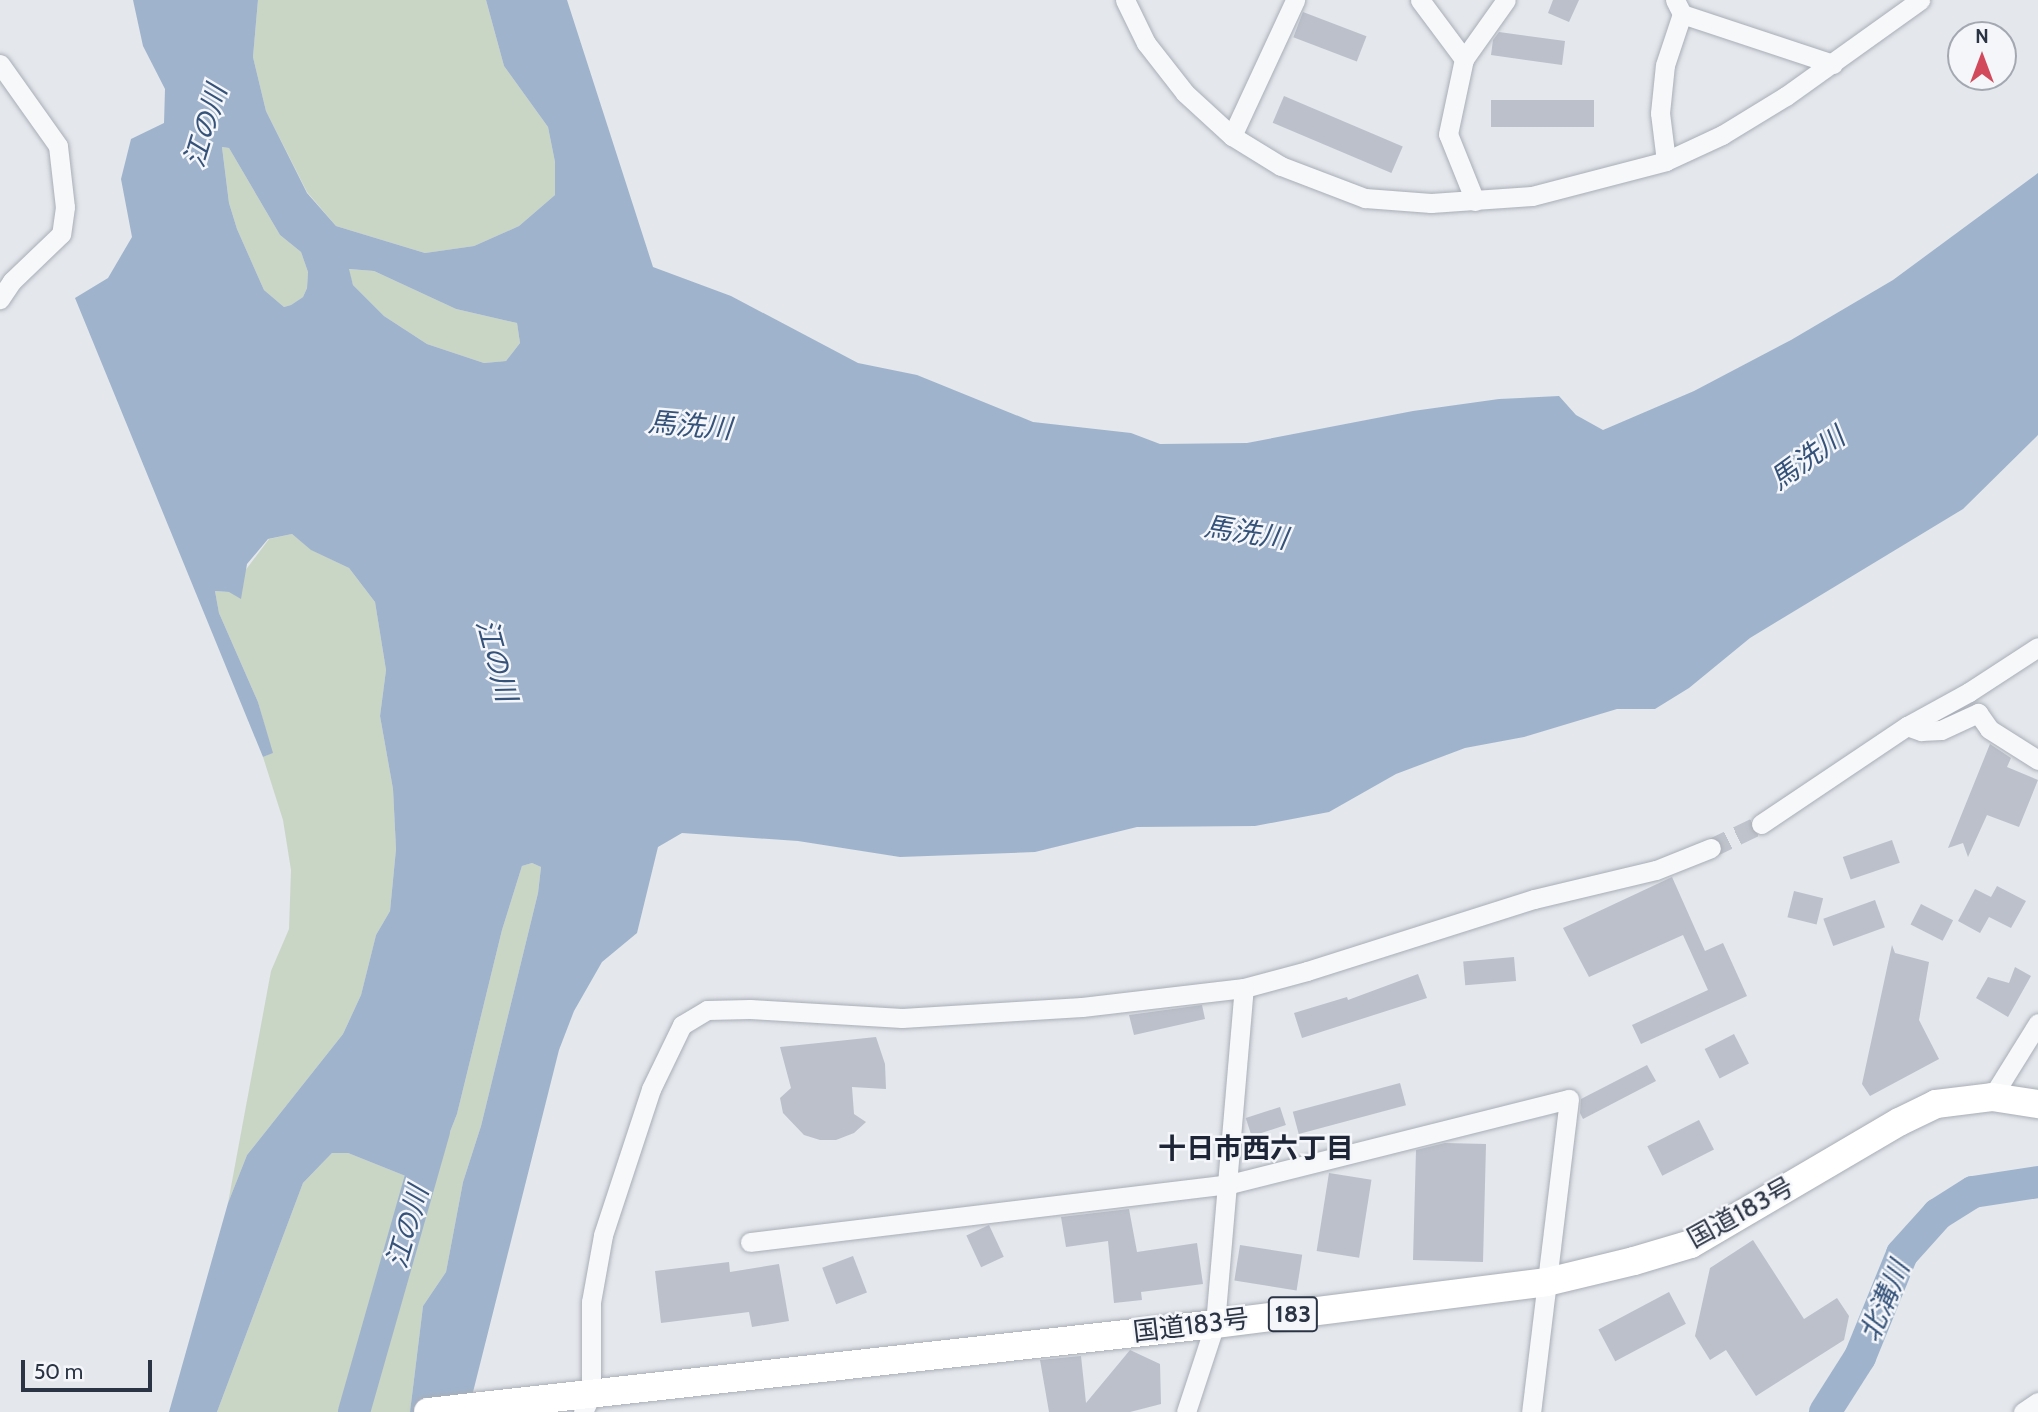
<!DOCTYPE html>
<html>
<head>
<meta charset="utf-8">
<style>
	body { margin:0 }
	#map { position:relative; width:2038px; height:1412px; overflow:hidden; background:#e4e7ec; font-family:Cabin,"Noto Sans JP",sans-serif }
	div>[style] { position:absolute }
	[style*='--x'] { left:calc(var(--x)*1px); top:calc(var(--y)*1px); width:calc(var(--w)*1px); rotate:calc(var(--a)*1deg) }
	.green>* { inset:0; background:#c9d6c5 }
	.water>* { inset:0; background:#9fb4cc }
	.river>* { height:32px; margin:-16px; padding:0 16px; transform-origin:16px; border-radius:16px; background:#9fb4cc }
	.building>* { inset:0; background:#bbc0ca; transform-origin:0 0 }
	.minor-tunnel>* { height:19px; margin-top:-9.5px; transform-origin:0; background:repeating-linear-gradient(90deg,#bfc3cb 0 19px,transparent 0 29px) }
	.roads { filter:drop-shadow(0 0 2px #a9aeb7) drop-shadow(0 0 2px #a9aeb7) }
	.minor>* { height:19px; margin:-9.5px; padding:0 9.5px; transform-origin:9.5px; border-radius:9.5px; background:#f7f8fa }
	.highway>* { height:28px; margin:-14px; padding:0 14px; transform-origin:14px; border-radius:14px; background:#fff }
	span { translate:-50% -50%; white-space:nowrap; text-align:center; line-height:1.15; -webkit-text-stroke:5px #f4f6f9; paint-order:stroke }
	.shield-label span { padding:2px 5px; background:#f4f6f9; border:2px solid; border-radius:5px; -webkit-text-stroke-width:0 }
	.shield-label { font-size:24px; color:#2b3445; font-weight:700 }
	.street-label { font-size:26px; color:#2b3445 }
	.water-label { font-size:28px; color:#34527a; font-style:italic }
	.neighbourhood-label { font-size:28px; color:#1d2536; font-weight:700 }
	.north { position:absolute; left:1947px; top:21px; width:70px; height:70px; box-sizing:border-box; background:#f4f6f9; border:2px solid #a4a8b1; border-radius:50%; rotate:0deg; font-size:19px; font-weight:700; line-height:28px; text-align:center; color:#2b3445 }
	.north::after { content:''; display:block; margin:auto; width:24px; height:32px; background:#d1495b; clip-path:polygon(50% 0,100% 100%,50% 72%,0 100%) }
	.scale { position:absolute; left:21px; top:1360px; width:131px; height:32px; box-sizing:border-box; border:4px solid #2b3445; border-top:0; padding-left:9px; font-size:21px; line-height:24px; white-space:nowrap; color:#2b3445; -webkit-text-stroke:5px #f4f6f9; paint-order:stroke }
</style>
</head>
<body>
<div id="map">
	<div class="green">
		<i style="clip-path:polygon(258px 0,486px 0,504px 66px,548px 127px,555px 162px,555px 195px,519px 226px,474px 246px,425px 253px,336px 226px,307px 192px,266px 111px,253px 57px)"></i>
		<i style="clip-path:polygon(222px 147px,229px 148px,280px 235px,301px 252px,308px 272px,307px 288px,303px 297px,291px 305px,284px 307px,264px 290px,237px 229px,229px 203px)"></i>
		<i style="clip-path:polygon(348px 269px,374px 271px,456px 309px,517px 323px,520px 343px,506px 361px,484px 363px,427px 344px,384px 316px,353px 285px)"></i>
		<i style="clip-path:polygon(292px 534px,312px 550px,349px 568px,375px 602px,386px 670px,380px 716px,393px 789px,396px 849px,390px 911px,376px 935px,361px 995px,343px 1034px,247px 1155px,228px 1203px,271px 971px,289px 929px,291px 870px,283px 820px,263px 757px,272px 753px,258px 702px,219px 613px,215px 591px,229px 592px,269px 539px)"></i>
		<i style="clip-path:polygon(532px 863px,541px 867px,538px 893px,481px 1126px,463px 1182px,446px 1272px,423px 1306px,410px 1412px,217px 1412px,303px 1183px,332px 1153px,348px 1153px,408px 1177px,435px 1170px,457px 1114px,502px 930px,522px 866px)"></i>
	</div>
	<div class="water">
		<i style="clip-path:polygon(evenodd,133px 0,258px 0,253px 57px,266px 111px,307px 193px,336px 226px,425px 253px,474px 246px,519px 226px,555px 195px,555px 162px,548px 127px,504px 66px,486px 0,567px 0,653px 267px,731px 296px,858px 363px,917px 375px,1033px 422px,1131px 433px,1160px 444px,1247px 443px,1413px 411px,1499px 399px,1559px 396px,1576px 415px,1603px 430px,1694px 391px,1791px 340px,1893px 280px,2038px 173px,2038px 435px,1963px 509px,1750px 638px,1689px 688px,1655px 709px,1617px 709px,1524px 737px,1465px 748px,1396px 774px,1329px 812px,1255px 826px,1137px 827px,1035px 852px,900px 857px,798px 841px,682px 833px,658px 847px,637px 933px,602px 962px,574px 1011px,559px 1050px,468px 1412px,410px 1412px,423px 1306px,446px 1272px,463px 1182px,481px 1126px,538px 893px,541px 867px,532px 863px,522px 866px,502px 930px,457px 1114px,435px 1170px,408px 1177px,348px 1153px,332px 1153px,303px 1183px,217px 1412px,169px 1412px,228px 1203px,247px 1155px,343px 1034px,361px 995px,376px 935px,390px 911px,396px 849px,393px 789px,380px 716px,386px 670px,375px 602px,349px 568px,311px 550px,292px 534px,268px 539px,247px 564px,241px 599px,229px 592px,215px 591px,219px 613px,258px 702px,273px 753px,263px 757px,75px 298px,108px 278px,132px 237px,121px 179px,131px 139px,164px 123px,165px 89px,143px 46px,133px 0,222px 147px,229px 148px,280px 235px,301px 252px,308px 272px,307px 288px,303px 297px,291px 305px,284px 307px,264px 290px,237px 229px,229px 203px,222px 147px,133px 0,349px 269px,374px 271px,456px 309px,517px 323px,520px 343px,506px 361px,484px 363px,427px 344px,384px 316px,353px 285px,349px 269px)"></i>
	</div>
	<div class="river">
		<i style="--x:354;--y:1412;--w:292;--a:-74.1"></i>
		<i style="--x:1825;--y:1412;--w:65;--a:-57.5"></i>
		<i style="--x:1860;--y:1357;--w:111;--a:-67.8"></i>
		<i style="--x:1902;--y:1254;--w:54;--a:-48"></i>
		<i style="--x:1938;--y:1214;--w:41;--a:-32.2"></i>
		<i style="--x:1973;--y:1192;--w:66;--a:-8.7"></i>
	</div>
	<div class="building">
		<i style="clip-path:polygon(1553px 0,1579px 0,1569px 22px,1548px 13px)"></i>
		<i style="left:1303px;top:12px;width:68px;height:27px;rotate:21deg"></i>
		<i style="clip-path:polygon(1499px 32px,1565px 41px,1562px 65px,1491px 55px,1493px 40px)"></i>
		<i style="left:1284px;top:96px;width:129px;height:29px;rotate:23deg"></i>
		<i style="left:1491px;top:100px;width:103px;height:27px"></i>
		<i style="clip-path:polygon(1990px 744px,2011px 758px,2007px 767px,2038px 780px,2019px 827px,1987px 815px,1968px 857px,1963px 843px,1948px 848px)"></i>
		<i style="left:1892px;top:840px;width:24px;height:52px;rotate:71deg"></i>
		<i style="clip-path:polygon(1672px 877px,1705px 951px,1723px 943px,1747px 996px,1641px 1044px,1632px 1025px,1708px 990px,1683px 935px,1589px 977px,1563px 928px)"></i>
		<i style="clip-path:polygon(1997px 886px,2026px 901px,2011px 928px,1989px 917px,1980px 933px,1958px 921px,1975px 889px,1991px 897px)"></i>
		<i style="left:1794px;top:891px;width:30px;height:27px;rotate:14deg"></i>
		<i style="left:1875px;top:900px;width:29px;height:55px;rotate:70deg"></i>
		<i style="left:1921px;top:904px;width:36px;height:23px;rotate:27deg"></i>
		<i style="clip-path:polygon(1892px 945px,1895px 953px,1929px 962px,1919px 1020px,1939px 1059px,1870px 1096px,1862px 1084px)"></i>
		<i style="left:1514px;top:957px;width:24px;height:51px;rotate:85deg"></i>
		<i style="clip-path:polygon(2015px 967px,2031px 976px,2008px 1017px,1976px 998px,1988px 977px,2009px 983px)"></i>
		<i style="clip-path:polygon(1418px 974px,1427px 998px,1302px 1038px,1294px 1013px,1347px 997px,1348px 1000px)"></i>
		<i style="clip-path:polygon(1202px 1005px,1205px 1019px,1134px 1035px,1129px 1015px)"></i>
		<i style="left:1734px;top:1034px;width:33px;height:33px;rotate:63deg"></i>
		<i style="clip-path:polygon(876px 1037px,885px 1064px,886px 1089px,852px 1087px,854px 1114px,866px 1122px,854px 1133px,836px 1140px,820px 1140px,804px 1135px,783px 1113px,780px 1098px,791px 1088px,780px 1047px)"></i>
		<i style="clip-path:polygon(1647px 1065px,1656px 1081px,1583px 1119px,1580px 1113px,1581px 1099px)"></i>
		<i style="left:1400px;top:1083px;width:23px;height:111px;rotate:75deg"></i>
		<i style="left:1280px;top:1107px;width:19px;height:36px;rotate:72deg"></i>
		<i style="left:1699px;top:1120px;width:33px;height:58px;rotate:63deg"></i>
		<i style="clip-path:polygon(1445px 1143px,1486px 1144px,1483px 1262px,1413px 1260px,1416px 1150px)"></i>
		<i style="left:1329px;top:1173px;width:43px;height:79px;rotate:9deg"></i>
		<i style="clip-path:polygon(1129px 1209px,1137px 1252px,1197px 1243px,1203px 1284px,1141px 1292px,1142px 1300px,1114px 1303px,1108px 1241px,1066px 1247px,1061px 1217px)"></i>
		<i style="left:989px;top:1225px;width:35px;height:25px;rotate:65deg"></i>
		<i style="clip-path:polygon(1753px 1240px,1804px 1319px,1837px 1298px,1849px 1316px,1844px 1340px,1756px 1396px,1726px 1350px,1710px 1360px,1695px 1336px,1710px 1268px)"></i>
		<i style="left:1240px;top:1245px;width:63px;height:36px;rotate:9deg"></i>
		<i style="left:853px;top:1256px;width:39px;height:33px;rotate:69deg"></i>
		<i style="clip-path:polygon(729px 1262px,730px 1272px,779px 1264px,789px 1321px,752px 1327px,749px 1312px,661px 1323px,655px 1271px)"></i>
		<i style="left:1669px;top:1292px;width:36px;height:80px;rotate:62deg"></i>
		<i style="clip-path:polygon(1130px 1350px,1160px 1364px,1161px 1404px,1130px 1412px,1049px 1412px,1040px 1360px,1081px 1356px,1086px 1403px)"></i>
	</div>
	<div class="minor-tunnel">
		<i style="--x:1711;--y:848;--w:55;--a:-25.6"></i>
	</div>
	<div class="roads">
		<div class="minor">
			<i style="--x:1125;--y:0;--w:48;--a:64"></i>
			<i style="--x:1146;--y:43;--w:63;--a:52"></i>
			<i style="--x:1185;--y:93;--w:64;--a:42.5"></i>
			<i style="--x:1232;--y:136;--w:57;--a:31.5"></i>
			<i style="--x:1281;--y:166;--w:90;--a:20.9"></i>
			<i style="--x:1365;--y:198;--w:66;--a:4.3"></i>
			<i style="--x:1431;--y:203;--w:101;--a:-4"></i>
			<i style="--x:1532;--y:196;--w:138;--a:-14.6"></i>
			<i style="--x:1666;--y:161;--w:62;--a:-24.9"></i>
			<i style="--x:1722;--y:135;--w:75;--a:-31.4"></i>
			<i style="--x:1786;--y:96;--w:165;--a:-35.6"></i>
			<i style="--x:1420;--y:0;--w:74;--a:53.3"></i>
			<i style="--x:1675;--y:0;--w:16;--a:63"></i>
			<i style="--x:1682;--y:14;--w:159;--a:18.3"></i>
			<i style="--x:0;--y:64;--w:100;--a:54.7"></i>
			<i style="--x:58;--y:146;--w:61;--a:83.5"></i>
			<i style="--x:65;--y:207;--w:27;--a:98"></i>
			<i style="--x:61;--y:234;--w:68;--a:136.2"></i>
			<i style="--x:12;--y:281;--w:22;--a:124"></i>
			<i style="--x:1232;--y:136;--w:150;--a:-65.1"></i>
			<i style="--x:1666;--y:161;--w:48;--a:-97.1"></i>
			<i style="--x:1660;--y:113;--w:48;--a:-84.1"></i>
			<i style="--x:1665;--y:65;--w:54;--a:-71.6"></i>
			<i style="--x:1475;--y:201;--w:72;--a:-111.9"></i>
			<i style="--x:1448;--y:134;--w:77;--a:-78"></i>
			<i style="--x:1464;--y:59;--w:72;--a:-54.6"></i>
			<i style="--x:1907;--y:726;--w:15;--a:20"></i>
			<i style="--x:1921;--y:731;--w:20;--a:-3"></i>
			<i style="--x:1941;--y:730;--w:41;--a:-24.7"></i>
			<i style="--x:1978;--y:713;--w:19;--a:55"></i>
			<i style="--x:1989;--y:729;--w:58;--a:32.3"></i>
			<i style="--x:1761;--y:824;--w:176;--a:-33.9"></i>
			<i style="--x:1907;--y:726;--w:71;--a:-28.7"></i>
			<i style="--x:1969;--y:692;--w:82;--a:-33.1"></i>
			<i style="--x:1992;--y:1097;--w:87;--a:-58.1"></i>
			<i style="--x:750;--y:1242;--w:483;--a:-6.9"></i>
			<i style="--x:1230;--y:1184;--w:349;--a:-14.1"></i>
			<i style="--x:1569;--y:1099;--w:315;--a:96.9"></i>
			<i style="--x:583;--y:1412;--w:19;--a:-65"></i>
			<i style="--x:591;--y:1395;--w:93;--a:-90"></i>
			<i style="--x:591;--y:1302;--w:68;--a:-79.8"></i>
			<i style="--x:603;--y:1235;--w:154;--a:-71.8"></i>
			<i style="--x:651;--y:1089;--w:71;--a:-64.2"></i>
			<i style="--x:682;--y:1025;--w:29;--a:-31"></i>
			<i style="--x:707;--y:1010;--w:43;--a:-1.3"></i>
			<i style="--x:750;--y:1009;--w:152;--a:3.4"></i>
			<i style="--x:902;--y:1018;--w:180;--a:-3.5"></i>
			<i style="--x:1082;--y:1007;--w:163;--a:-6.7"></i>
			<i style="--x:1244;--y:988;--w:65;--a:-15.1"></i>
			<i style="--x:1307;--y:971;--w:238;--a:-17.6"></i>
			<i style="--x:1534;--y:899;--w:125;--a:-13.4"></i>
			<i style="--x:1656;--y:870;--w:59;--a:-21.8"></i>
			<i style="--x:1186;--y:1412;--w:93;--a:-71.8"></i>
			<i style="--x:1215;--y:1324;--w:337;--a:-85.1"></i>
			<i style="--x:2023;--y:1412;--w:18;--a:-34"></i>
		</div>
		<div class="highway">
			<i style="--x:428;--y:1412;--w:792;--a:-6.38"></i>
			<i style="--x:1215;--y:1324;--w:335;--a:-7.2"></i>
			<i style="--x:1547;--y:1282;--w:89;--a:-13.6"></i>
			<i style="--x:1634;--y:1261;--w:59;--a:-16.6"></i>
			<i style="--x:1691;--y:1244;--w:241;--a:-30.4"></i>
			<i style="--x:1899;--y:1122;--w:41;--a:-25.9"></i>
			<i style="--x:1936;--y:1104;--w:56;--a:-7.1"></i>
			<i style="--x:1992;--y:1097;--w:47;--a:8.7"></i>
		</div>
	</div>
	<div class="shield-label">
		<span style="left:1293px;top:1314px">183</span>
	</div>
	<div class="street-label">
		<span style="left:1741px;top:1213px;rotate:-29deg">国道183号</span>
		<span style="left:1191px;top:1326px;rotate:-7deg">国道183号</span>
	</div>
	<div class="water-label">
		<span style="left:205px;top:126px;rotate:-73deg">江の川</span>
		<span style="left:690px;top:425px;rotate:5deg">馬洗川</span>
		<span style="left:1807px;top:458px;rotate:-36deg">馬洗川</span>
		<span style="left:1246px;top:532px;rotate:9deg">馬洗川</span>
		<span style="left:497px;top:660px;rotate:75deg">江の川</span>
		<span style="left:407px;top:1227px;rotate:-74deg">江の川</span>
		<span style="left:1884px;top:1301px;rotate:-67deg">北溝川</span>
	</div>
	<div class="neighbourhood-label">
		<span style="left:1256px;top:1148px">十日市西六丁目</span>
	</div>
	<div class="north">N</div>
	<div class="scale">50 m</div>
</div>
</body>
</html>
